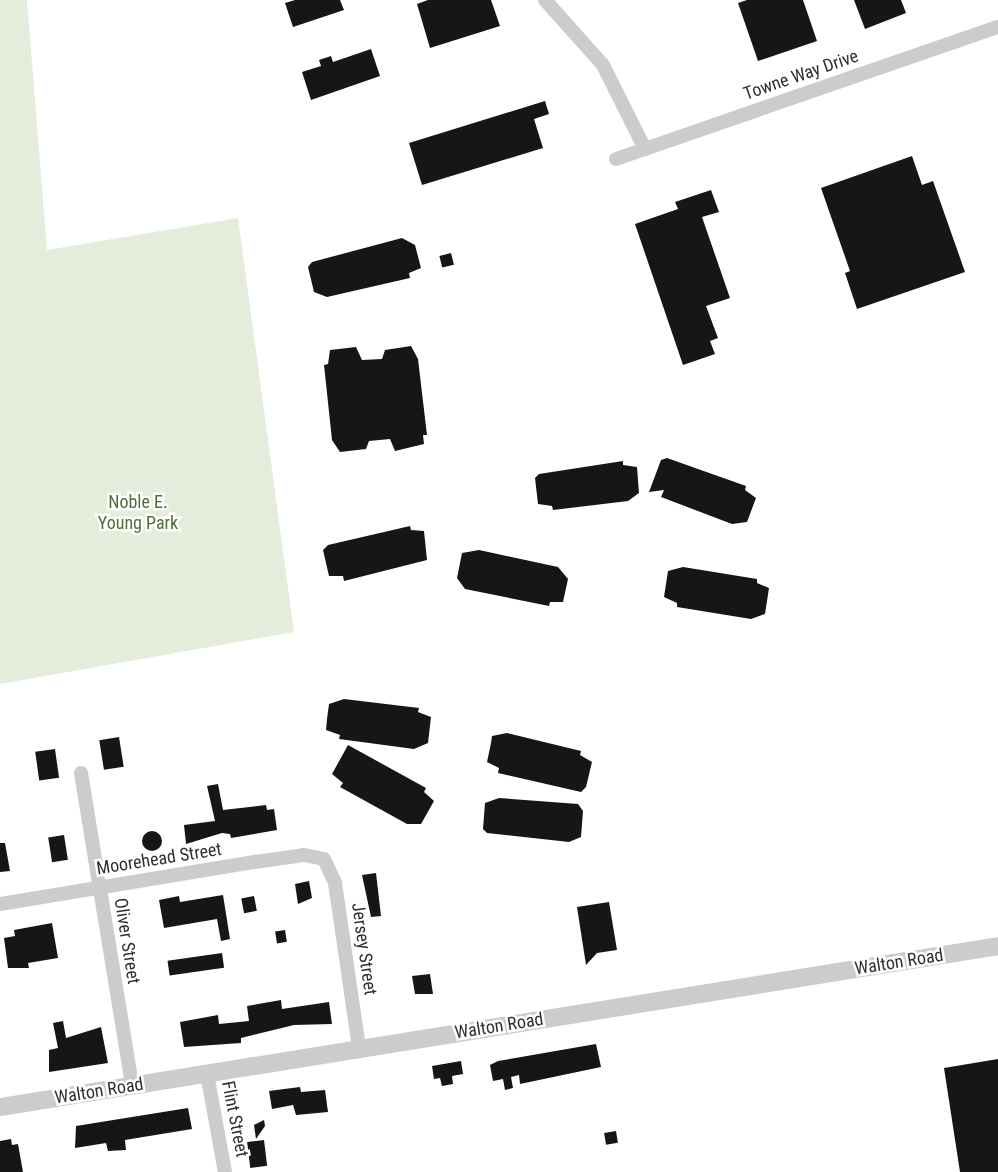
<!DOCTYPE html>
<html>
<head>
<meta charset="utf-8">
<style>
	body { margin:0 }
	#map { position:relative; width:998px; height:1172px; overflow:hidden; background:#fff; font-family:"Roboto Condensed",sans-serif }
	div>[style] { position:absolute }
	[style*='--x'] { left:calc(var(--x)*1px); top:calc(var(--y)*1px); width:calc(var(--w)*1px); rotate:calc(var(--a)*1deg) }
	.green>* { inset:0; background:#e4eddb }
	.building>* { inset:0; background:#161616; transform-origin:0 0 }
	.round { border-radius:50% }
	.minor>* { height:14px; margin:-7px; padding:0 7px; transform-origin:7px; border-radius:7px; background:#ccc }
	.tertiary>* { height:18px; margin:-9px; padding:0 9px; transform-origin:9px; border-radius:9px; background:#ccc }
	span { translate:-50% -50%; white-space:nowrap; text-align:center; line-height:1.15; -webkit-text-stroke:5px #fff; paint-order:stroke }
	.street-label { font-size:18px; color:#2f2f2f }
	.park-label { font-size:18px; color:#4e6e38 }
</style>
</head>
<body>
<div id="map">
	<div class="green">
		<i style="clip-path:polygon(0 0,27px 0,47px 250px,238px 218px,294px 632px,0 684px)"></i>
	</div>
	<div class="building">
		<i style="clip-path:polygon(295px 0,340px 0,344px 10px,293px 27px,285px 3px)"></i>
		<i style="clip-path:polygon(428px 0,491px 0,500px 26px,430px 48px,417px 4px)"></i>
		<i style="clip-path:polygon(747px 0,803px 0,817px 41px,758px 61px,738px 3px)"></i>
		<i style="clip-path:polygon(854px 0,901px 0,906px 13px,865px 29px)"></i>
		<i style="clip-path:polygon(371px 49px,380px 76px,311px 100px,302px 72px,321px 66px,319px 60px,331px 56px,333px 62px)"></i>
		<i style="clip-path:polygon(545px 101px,549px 114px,534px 119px,543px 148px,422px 185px,409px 143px)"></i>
		<i style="clip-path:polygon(912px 156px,922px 185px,933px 181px,965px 272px,857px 309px,845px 273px,850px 271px,821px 188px)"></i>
		<i style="clip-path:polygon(711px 190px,719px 212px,702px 217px,730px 298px,706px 306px,718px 338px,710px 341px,715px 354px,683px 365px,635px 224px,678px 209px,675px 202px)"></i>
		<i style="clip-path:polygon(402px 238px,415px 245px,421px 268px,409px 273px,410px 278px,327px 297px,314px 292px,308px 267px,312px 262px)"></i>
		<i style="left:451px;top:253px;width:12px;height:12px;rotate:76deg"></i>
		<i style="clip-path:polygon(411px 346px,418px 359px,427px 435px,423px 435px,424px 444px,395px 451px,390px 439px,369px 441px,366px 449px,340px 452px,332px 440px,324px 365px,328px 364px,330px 350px,356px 347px,362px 360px,382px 359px,385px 350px)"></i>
		<i style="clip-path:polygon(667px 458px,746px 486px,745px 490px,756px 498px,747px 522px,732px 524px,661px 497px,664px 490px,649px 492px,661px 460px)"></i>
		<i style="clip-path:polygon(623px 461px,623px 465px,637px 467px,639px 493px,628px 501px,553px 510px,552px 506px,538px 504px,535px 478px,539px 474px)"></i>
		<i style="clip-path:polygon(410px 526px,411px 530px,424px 531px,427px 560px,344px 581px,343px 576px,329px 576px,323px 550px,328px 545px)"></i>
		<i style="clip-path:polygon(479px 550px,558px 567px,568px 579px,563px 602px,550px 602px,549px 606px,465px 589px,457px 578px,462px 553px)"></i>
		<i style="clip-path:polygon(683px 567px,757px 579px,757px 583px,769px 588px,765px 614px,751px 619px,677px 607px,677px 603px,664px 597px,668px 571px)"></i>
		<i style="clip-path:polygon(344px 699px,419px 708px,418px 712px,431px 717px,428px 743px,414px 749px,339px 739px,340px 735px,326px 730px,327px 719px,329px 704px)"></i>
		<i style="clip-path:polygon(507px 733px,581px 751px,580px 755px,592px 762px,586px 787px,581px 792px,498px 773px,499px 768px,487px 762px,491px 743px,492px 736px)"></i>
		<i style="left:119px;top:737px;width:30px;height:20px;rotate:81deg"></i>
		<i style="clip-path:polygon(348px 745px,426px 788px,424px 792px,434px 801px,421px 824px,407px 824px,340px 787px,343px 783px,332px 774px)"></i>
		<i style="left:55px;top:749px;width:29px;height:20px;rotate:82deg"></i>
		<i style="clip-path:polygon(218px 784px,223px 810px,266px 805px,267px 810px,274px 809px,277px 830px,231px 838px,230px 834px,222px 833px,186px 844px,184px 825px,215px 821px,207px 786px)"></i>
		<i style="clip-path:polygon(499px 798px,578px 804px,583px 811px,581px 837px,569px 842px,487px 833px,483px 829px,485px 803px)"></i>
		<i class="round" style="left:142px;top:831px;width:20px;height:20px"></i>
		<i style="left:64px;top:835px;width:25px;height:16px;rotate:81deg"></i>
		<i style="clip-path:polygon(0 843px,5px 843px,10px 871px,0 872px)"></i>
		<i style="clip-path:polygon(376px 873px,381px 916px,371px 917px,362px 875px)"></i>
		<i style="clip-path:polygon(309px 881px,312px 898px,298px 904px,295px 884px)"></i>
		<i style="clip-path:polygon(223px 895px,230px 939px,221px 941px,217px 919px,164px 928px,159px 900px,179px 896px,180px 902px)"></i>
		<i style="left:254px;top:896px;width:15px;height:13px;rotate:79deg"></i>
		<i style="clip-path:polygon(609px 902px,617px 950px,597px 953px,586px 965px,577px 907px)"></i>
		<i style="clip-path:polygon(52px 923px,58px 958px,28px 963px,29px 968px,8px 968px,4px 938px,15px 936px,14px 930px)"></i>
		<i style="left:285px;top:930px;width:12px;height:10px;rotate:81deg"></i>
		<i style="left:222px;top:953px;width:15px;height:55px;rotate:82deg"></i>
		<i style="clip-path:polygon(430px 974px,433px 994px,415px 994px,412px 976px)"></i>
		<i style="clip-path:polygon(281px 1000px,282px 1009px,329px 1002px,332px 1024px,294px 1025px,241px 1038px,241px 1043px,184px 1047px,180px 1022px,218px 1015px,219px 1024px,249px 1021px,247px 1006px)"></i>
		<i style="clip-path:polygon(63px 1021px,66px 1038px,101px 1027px,108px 1063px,49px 1072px,49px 1050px,58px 1048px,53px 1023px)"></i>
		<i style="clip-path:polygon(596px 1044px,601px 1067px,520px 1084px,519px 1075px,511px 1077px,513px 1088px,505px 1090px,503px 1079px,493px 1081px,490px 1065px,498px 1061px)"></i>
		<i style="clip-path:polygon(998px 1059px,998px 1172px,960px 1172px,944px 1068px)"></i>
		<i style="clip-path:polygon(461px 1061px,463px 1074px,452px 1076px,453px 1084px,442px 1086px,440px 1078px,434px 1079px,432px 1066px)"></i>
		<i style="clip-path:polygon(300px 1087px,301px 1092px,325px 1090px,328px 1112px,296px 1115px,293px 1105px,272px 1109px,269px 1091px)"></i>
		<i style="clip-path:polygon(188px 1108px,192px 1129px,125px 1140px,126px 1150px,108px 1151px,106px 1143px,75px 1148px,76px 1126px)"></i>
		<i style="clip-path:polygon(264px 1120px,265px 1126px,256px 1139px,254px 1125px)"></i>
		<i style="left:616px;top:1131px;width:12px;height:12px;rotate:81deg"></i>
		<i style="clip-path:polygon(11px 1139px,12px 1145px,18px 1144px,23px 1172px,0 1172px,0 1141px)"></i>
		<i style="left:264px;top:1140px;width:26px;height:17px;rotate:83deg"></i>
	</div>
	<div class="minor">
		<i style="--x:545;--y:0;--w:87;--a:48.3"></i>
		<i style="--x:603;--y:65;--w:94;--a:63.4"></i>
		<i style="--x:616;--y:159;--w:404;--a:-19.1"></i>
		<i style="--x:81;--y:773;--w:317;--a:80.7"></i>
		<i style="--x:0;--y:904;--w:258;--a:-9.4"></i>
		<i style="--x:255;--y:862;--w:49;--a:-8.1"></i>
		<i style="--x:304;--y:855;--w:20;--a:11"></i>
		<i style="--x:324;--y:859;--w:26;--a:65"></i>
		<i style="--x:335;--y:883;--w:167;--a:81.7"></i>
		<i style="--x:207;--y:1074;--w:100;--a:79.6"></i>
	</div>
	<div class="tertiary">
		<i style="--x:0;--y:1107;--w:1011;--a:-9.16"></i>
	</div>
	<div class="street-label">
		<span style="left:801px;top:75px;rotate:-19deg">Towne Way Drive</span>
		<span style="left:159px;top:859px;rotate:-9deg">Moorehead Street</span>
		<span style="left:127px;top:941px;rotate:81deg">Oliver Street</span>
		<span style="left:364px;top:949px;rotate:82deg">Jersey Street</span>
		<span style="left:899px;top:962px;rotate:-9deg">Walton Road</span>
		<span style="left:499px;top:1026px;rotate:-9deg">Walton Road</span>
		<span style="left:99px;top:1091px;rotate:-9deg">Walton Road</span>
		<span style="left:235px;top:1119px;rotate:79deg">Flint Street</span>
	</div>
	<div class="park-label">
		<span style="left:138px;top:513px">Noble E.<br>Young Park</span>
	</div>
</div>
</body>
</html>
